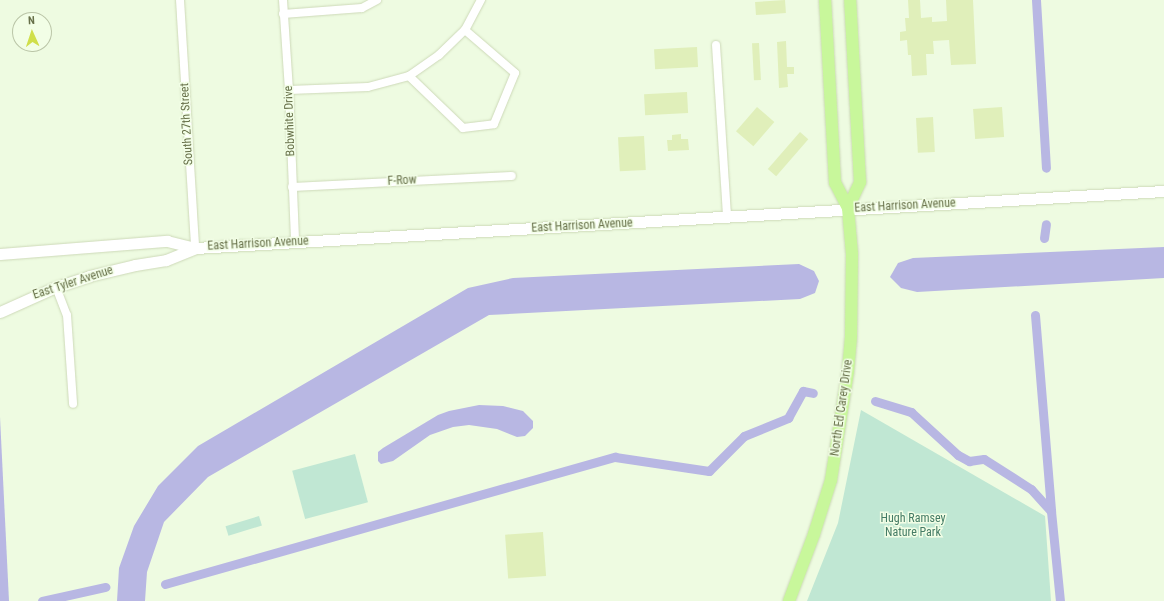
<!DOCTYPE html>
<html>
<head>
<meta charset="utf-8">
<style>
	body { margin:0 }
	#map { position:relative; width:1164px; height:601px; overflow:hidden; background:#eefbe1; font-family:"Roboto Condensed",sans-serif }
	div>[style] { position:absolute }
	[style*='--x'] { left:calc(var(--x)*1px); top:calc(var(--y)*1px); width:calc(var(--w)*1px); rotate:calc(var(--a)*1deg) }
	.green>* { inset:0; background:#c0e7d3; transform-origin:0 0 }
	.water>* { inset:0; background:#b8b7e3 }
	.canal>* { height:9px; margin:-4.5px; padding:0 4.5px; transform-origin:4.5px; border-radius:4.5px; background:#b8b7e3 }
	.building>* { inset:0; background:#e0efba; transform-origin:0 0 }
	.roads { filter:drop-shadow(0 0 1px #cdd9b8) drop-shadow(0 0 1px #cdd9b8) }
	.street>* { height:8px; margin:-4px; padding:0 4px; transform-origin:4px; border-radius:4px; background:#fff }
	.secondary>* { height:11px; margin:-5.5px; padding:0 5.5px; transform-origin:5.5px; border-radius:5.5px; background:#fff }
	.primary>* { height:12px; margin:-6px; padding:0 6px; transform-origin:6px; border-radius:6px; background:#c8f79b }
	span { translate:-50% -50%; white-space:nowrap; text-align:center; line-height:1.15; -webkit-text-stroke:3px #f2fee6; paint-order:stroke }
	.street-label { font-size:12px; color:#677049 }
	.park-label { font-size:12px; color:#447b65 }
	.north { position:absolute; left:12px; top:12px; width:40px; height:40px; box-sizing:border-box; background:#f2fee6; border:1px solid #bac5a7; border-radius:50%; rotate:357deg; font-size:11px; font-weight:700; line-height:16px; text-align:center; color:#677049 }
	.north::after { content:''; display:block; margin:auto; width:14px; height:18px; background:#d0df4b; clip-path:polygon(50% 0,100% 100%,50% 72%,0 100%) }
</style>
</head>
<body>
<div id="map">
	<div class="green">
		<i style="clip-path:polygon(861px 410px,1045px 516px,1051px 601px,807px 601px,838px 523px)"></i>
		<i style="left:355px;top:454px;width:50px;height:65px;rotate:75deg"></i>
		<i style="left:259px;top:516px;width:10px;height:35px;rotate:73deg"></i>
	</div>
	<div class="water">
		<i style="clip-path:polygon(1164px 247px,1164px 278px,917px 292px,901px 288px,890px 277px,898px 263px,913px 258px)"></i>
		<i style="clip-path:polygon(799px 264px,814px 271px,819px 281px,815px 293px,800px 299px,489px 315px,208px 477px,164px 522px,147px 572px,145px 601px,117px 601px,119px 568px,134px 526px,158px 486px,198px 446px,468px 288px,513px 278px)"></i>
		<i style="clip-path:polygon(479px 405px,503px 406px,523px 411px,533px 421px,533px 428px,525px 436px,517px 437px,497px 429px,469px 425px,453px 427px,430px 435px,393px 461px,381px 464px,378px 461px,378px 452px,383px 448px,438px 415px,449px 411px)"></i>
		<i style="clip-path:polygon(0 417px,9px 601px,0 601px)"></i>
	</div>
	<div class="canal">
		<i style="--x:1036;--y:0;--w:168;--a:86.6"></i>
		<i style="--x:1044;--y:238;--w:14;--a:-82"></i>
		<i style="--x:1035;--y:315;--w:197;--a:85.3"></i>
		<i style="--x:875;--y:401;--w:38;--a:17"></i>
		<i style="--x:911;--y:412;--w:64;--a:42.5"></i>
		<i style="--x:958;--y:455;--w:13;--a:29"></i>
		<i style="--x:969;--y:461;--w:15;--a:-8"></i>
		<i style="--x:984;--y:459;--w:56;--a:32.6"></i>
		<i style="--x:1031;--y:489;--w:30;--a:48"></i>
		<i style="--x:1051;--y:511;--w:90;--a:84.3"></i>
		<i style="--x:165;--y:584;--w:468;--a:-15.8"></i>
		<i style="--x:615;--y:457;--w:95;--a:8.5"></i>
		<i style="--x:709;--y:471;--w:49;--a:-45"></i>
		<i style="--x:744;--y:436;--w:48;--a:-22.2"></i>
		<i style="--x:788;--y:418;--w:31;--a:-61"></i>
		<i style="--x:803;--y:391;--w:10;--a:11"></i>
		<i style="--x:42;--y:601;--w:65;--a:-12.5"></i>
	</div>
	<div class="building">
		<i style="left:785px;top:0;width:13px;height:30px;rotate:86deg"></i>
		<i style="clip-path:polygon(908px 0,920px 0,921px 18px,932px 17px,932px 22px,947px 21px,946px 0,973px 0,976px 64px,951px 65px,949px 40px,933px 41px,934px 54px,926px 54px,927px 75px,912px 76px,911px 55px,908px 55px,907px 40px,900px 41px,900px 32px,906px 31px,905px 18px,909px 18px)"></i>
		<i style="clip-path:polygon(786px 41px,787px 67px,794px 67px,794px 74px,787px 74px,788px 87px,779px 88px,777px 42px)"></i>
		<i style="left:759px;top:43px;width:37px;height:7px;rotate:87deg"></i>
		<i style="left:697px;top:47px;width:20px;height:43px;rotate:87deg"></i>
		<i style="left:687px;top:92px;width:21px;height:43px;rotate:87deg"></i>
		<i style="left:757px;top:107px;width:23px;height:32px;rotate:41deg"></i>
		<i style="left:1002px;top:107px;width:30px;height:29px;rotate:86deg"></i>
		<i style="left:933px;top:117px;width:35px;height:17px;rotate:87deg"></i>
		<i style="left:800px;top:132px;width:11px;height:49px;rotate:41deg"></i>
		<i style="clip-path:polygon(681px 134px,681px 139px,688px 139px,689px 150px,668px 151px,667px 140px,672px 140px,672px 135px)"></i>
		<i style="left:644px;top:136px;width:34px;height:26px;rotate:87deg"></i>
		<i style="left:543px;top:532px;width:44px;height:38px;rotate:86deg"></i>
	</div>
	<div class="roads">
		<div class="street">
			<i style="--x:180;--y:0;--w:248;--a:86.5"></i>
			<i style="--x:283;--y:0;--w:90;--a:86.2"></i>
			<i style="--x:289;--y:90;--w:152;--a:87.7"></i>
			<i style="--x:283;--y:14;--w:79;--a:-4.3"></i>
			<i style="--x:362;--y:8;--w:17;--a:-28"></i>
			<i style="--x:716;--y:45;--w:172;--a:86.3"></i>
			<i style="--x:409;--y:76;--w:75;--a:43.9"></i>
			<i style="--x:463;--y:128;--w:31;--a:-7"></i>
			<i style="--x:494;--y:124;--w:55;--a:-67.6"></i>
			<i style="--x:515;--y:73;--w:66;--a:-139.3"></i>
			<i style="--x:289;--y:90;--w:79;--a:-2.2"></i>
			<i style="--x:368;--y:87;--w:42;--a:-15"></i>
			<i style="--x:409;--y:76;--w:37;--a:-35"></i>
			<i style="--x:439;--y:55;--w:36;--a:-44"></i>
			<i style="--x:465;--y:30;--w:34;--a:-62"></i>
			<i style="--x:292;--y:187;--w:220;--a:-2.9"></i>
			<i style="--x:56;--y:287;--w:30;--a:69"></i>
			<i style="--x:67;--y:315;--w:89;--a:86.1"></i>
		</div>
		<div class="secondary">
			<i style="--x:0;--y:254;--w:168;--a:-4.5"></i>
			<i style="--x:167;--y:241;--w:29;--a:14"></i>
			<i style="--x:195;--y:248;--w:971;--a:-3.37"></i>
			<i style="--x:0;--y:312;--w:61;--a:-24.1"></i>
			<i style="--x:56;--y:287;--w:35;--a:-18"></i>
			<i style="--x:89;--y:276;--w:47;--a:-13.4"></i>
			<i style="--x:135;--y:265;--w:31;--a:-9"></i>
			<i style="--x:166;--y:260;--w:31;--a:-22"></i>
		</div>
		<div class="primary">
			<i style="--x:848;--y:208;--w:29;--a:-65"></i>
			<i style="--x:860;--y:182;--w:182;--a:-93.1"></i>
			<i style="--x:789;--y:601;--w:72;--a:-69.5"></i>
			<i style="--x:814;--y:534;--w:57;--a:-72.5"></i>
			<i style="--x:831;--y:480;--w:110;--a:-81.1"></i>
			<i style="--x:848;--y:371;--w:35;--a:-85"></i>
			<i style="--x:851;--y:336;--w:82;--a:-89.3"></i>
			<i style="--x:852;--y:254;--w:46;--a:-95"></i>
			<i style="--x:848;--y:208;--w:28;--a:-117"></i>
			<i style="--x:835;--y:183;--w:183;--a:-93.1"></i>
		</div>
	</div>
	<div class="street-label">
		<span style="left:290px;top:121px;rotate:-92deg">Bobwhite Drive</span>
		<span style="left:187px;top:124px;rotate:-93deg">South 27th Street</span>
		<span style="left:402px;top:181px;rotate:-3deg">F-Row</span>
		<span style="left:905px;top:206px;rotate:-3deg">East Harrison Avenue</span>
		<span style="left:582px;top:226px;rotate:-3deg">East Harrison Avenue</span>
		<span style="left:258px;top:244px;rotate:-3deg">East Harrison Avenue</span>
		<span style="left:73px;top:283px;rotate:-18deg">East Tyler Avenue</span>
		<span style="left:842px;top:408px;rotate:-82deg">North Ed Carey Drive</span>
	</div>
	<div class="park-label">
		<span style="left:913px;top:526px">Hugh Ramsey<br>Nature Park</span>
	</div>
	<div class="north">N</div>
</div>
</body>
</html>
